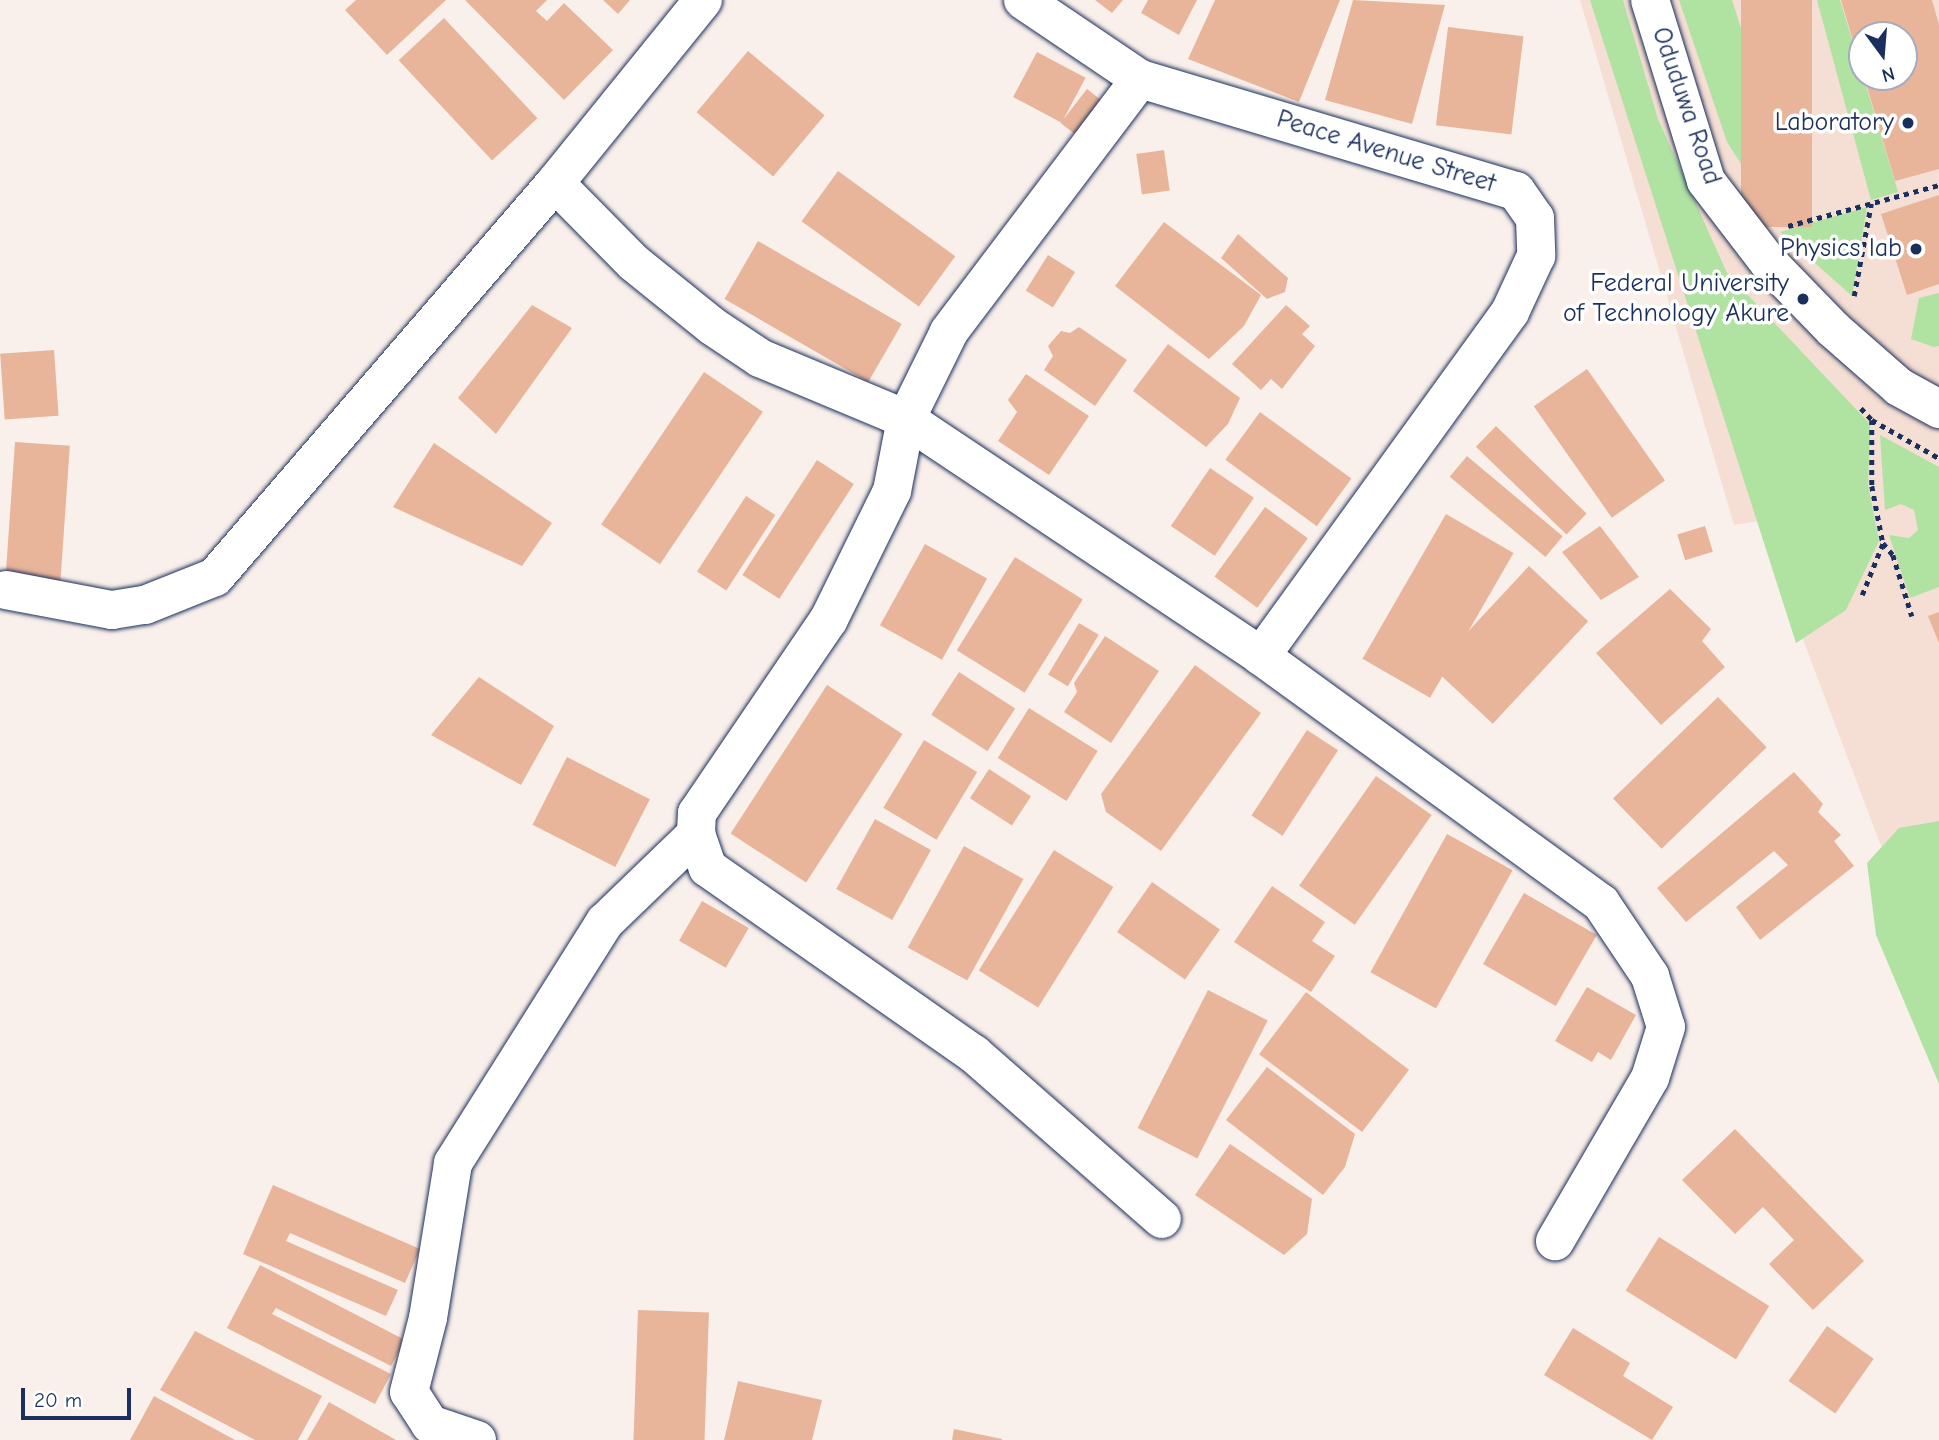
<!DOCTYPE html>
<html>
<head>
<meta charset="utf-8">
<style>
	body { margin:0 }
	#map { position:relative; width:1939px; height:1440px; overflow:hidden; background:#faf0eb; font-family:"Comic Neue",sans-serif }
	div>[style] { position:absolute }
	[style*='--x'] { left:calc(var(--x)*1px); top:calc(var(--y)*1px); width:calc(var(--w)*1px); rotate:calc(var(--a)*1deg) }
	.built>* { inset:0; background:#f5ded3 }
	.green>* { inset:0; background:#b0e2a2 }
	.building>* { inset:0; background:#e8b59a; transform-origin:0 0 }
	.path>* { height:4.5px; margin-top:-2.25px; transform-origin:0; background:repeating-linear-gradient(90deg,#1b2f5e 0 5px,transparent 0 10px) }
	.roads { filter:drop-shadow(0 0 2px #1b2f5e) drop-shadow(0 0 2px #1b2f5e) }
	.minor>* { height:38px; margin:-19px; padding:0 19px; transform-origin:19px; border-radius:19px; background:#fff }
	.dots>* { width:19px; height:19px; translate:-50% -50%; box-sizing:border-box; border:4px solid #fff; border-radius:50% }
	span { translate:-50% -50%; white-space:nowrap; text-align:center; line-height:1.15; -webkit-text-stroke:7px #fff; paint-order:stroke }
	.street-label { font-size:26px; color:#1b2f5e }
	.poi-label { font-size:26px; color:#1b2f5e }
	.right { translate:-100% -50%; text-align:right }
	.north { position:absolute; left:1848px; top:21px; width:70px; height:70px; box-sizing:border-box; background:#fff; border:2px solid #a4acbf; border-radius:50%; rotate:164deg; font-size:19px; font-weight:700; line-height:28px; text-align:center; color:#1b2f5e }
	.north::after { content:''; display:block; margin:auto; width:24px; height:32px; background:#1b2f5e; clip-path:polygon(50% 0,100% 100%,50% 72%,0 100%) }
	.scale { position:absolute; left:21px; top:1388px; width:110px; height:32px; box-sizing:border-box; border:4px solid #1b2f5e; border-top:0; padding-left:9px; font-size:21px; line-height:24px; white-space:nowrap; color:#1b2f5e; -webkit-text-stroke:5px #fff; paint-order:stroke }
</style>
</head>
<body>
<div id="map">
	<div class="built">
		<i style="clip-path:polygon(evenodd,1580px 0,1939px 0,1939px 999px,1758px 521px,1734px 525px,1580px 0,1862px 35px,1904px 35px,1904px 77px,1862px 77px,1862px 35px)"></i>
	</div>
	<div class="green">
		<i style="clip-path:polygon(1590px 0,1623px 0,1658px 119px,1727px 273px,1870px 424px,1868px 485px,1879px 541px,1846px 610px,1796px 643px)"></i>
		<i style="clip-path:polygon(1679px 0,1732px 0,1801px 218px,1780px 223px,1727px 142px)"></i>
		<i style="clip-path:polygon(1817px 0,1840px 0,1898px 192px,1871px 200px)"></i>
		<i style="clip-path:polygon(1867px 207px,1852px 296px,1780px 232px)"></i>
		<i style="clip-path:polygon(1939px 293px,1939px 346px,1934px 347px,1911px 339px,1919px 298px)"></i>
		<i style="clip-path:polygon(1880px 435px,1939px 467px,1939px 587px,1910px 598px,1889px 535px,1909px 538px,1918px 530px,1914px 510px,1901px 504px,1885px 510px)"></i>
		<i style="clip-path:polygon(1939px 821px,1939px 1084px,1876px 935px,1867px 863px,1899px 828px)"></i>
	</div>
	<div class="building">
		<i style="clip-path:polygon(356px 0,446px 0,387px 55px,345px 10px)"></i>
		<i style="clip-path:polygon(465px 0,547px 0,536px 11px,547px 21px,564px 3px,613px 50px,564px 100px)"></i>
		<i style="clip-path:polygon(603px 0,630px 0,618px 14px)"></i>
		<i style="clip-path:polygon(1095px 0,1123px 0,1112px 13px)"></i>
		<i style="clip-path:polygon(1148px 0,1197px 0,1179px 35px,1141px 13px)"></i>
		<i style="clip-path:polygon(1215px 0,1340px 0,1299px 102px,1188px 59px)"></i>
		<i style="clip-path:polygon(1353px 0,1445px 5px,1412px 124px,1325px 100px)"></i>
		<i style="left:1741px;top:0;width:71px;height:227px"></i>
		<i style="clip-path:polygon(1841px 0,1932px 0,1939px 25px,1939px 169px,1895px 181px,1864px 77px,1904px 77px,1904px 35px,1862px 35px,1861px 68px)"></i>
		<i style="left:444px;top:18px;width:137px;height:62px;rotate:47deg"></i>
		<i style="left:1448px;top:27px;width:76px;height:99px;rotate:7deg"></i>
		<i style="left:748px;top:51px;width:100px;height:80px;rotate:40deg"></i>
		<i style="left:1037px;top:52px;width:55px;height:51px;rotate:28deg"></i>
		<i style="left:1087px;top:89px;width:23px;height:43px;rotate:38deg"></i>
		<i style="left:1164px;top:150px;width:41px;height:28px;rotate:82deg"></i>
		<i style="left:838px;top:171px;width:145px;height:62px;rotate:36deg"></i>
		<i style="clip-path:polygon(1939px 195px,1939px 284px,1907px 295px,1881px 214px)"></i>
		<i style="clip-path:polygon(1164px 222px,1261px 295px,1244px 326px,1209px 359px,1115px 286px)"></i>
		<i style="clip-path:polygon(1238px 234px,1288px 278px,1285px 292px,1267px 299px,1221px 258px)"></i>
		<i style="left:758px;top:241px;width:166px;height:67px;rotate:30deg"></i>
		<i style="left:1048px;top:255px;width:32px;height:42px;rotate:32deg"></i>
		<i style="clip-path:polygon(532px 305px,572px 328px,496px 434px,458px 398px)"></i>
		<i style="clip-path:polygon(1286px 305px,1310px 326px,1302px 334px,1315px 346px,1282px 389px,1271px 379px,1261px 390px,1232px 364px)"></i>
		<i style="clip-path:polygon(1079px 327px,1127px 360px,1095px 406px,1044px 370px,1053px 356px,1048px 346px,1061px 331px,1070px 333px)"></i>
		<i style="clip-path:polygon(1168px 344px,1240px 398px,1228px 424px,1206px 447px,1133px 391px)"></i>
		<i style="left:54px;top:350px;width:66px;height:54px;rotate:86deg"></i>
		<i style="left:1587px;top:369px;width:136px;height:65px;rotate:55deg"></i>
		<i style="left:704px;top:372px;width:71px;height:184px;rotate:34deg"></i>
		<i style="clip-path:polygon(1026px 374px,1089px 416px,1049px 475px,998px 441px,1017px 412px,1008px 400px)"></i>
		<i style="left:1260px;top:412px;width:113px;height:59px;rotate:36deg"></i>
		<i style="left:1496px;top:426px;width:126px;height:29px;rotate:44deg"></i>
		<i style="left:15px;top:442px;width:55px;height:136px;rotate:4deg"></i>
		<i style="clip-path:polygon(434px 443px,552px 523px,522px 566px,393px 507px)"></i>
		<i style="left:1467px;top:456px;width:125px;height:27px;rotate:40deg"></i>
		<i style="left:817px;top:460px;width:44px;height:137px;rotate:33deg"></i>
		<i style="left:1210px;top:468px;width:53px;height:70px;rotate:34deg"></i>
		<i style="left:746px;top:496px;width:35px;height:90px;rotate:33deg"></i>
		<i style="left:1265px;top:507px;width:53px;height:86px;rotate:36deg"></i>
		<i style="left:1446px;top:514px;width:78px;height:167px;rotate:30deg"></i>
		<i style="clip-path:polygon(1600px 526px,1639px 577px,1601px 600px,1562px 552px)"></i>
		<i style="left:1705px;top:526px;width:27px;height:29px;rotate:73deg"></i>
		<i style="left:925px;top:544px;width:71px;height:93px;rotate:29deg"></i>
		<i style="left:1015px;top:557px;width:80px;height:110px;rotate:32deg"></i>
		<i style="left:1529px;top:566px;width:81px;height:140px;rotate:43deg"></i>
		<i style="clip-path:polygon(1670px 589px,1711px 629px,1702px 641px,1725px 667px,1661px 725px,1596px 653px)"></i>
		<i style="clip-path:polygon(1939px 612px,1939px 643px,1928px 616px)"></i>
		<i style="left:1079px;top:623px;width:23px;height:60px;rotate:31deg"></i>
		<i style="clip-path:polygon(1105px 636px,1159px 671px,1111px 743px,1064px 712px,1077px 692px,1074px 683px)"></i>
		<i style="clip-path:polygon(1195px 665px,1261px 713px,1161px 851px,1106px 812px,1101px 794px)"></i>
		<i style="left:959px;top:672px;width:67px;height:51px;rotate:33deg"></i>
		<i style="clip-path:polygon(479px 677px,554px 726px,521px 785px,431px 735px)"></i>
		<i style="left:827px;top:685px;width:90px;height:177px;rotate:33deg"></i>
		<i style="left:1718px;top:697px;width:70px;height:146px;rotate:46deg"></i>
		<i style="left:1029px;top:708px;width:81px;height:59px;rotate:32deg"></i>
		<i style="left:1307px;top:730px;width:37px;height:102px;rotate:33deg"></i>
		<i style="left:924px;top:740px;width:62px;height:79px;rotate:31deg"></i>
		<i style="left:567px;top:757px;width:93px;height:76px;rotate:27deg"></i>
		<i style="left:989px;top:769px;width:50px;height:35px;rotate:33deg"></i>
		<i style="clip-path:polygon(1794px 772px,1823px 804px,1818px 812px,1841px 835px,1834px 841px,1854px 866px,1760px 940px,1736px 907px,1788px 865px,1774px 851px,1686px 922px,1657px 888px)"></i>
		<i style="left:1376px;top:776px;width:68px;height:134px;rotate:35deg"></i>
		<i style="left:875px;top:819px;width:64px;height:80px;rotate:29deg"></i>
		<i style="left:1447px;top:834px;width:75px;height:158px;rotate:29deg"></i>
		<i style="left:964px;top:846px;width:68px;height:116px;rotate:29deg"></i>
		<i style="left:1054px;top:850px;width:70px;height:142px;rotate:32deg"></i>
		<i style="left:1152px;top:882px;width:83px;height:61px;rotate:35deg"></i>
		<i style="clip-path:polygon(1272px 886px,1325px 922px,1312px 941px,1335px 956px,1311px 992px,1234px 942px)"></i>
		<i style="left:1524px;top:893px;width:84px;height:82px;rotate:30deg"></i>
		<i style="left:702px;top:901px;width:54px;height:46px;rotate:30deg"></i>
		<i style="clip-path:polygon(1587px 987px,1636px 1015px,1611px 1060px,1598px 1052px,1592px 1062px,1555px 1041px)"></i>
		<i style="left:1208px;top:990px;width:67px;height:155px;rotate:27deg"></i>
		<i style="left:1306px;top:992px;width:129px;height:78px;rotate:37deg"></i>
		<i style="clip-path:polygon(1267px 1067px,1355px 1134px,1345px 1167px,1323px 1195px,1226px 1120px)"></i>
		<i style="clip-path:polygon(1735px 1129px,1864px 1261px,1813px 1310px,1769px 1264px,1794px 1240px,1763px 1207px,1735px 1234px,1682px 1180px)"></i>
		<i style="clip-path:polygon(1230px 1144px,1312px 1199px,1307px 1234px,1284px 1255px,1195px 1195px)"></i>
		<i style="clip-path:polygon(273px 1185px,420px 1249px,405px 1283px,290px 1233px,286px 1241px,398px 1290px,386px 1316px,243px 1254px)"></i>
		<i style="left:1659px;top:1237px;width:130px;height:63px;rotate:32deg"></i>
		<i style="clip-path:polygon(260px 1265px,405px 1340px,391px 1366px,276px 1308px,272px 1314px,391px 1374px,375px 1404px,227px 1328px)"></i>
		<i style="left:638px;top:1310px;width:71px;height:130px;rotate:2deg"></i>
		<i style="left:1827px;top:1326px;width:57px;height:67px;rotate:35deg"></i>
		<i style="clip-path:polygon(1573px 1328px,1630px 1363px,1623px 1376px,1673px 1407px,1652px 1440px,1544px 1375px)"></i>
		<i style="clip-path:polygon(195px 1331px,322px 1396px,298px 1440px,255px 1440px,160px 1390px)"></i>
		<i style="clip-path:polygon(738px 1381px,822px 1400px,812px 1440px,724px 1440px)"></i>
		<i style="clip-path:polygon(154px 1396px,235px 1440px,130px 1440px)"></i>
		<i style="clip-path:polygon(329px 1402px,396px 1440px,307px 1440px)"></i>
		<i style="clip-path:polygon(954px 1429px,1002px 1439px,1002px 1440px,952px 1440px)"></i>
	</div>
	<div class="path">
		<i style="--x:1788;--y:226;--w:156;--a:-15.2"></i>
		<i style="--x:1854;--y:296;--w:94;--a:-79.5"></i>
		<i style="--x:1861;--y:408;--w:16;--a:47"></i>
		<i style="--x:1872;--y:420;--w:77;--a:29.6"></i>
		<i style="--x:1872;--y:420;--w:66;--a:90"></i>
		<i style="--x:1872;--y:486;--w:58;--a:79.1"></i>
		<i style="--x:1883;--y:543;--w:16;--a:50"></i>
		<i style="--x:1893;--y:555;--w:64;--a:72.7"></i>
		<i style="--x:1862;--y:595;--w:56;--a:-68"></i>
	</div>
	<div class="roads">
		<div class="minor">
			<i style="--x:1023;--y:0;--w:141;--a:34"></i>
			<i style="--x:1140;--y:79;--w:392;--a:16.6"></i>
			<i style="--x:1516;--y:191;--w:33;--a:55"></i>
			<i style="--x:1535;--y:218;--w:38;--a:88"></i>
			<i style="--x:1536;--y:256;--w:62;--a:114.9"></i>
			<i style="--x:1510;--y:312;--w:425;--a:125.9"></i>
			<i style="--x:1650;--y:0;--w:189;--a:72.8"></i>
			<i style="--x:1706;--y:181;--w:103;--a:52.5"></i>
			<i style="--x:1769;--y:263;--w:92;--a:45.9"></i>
			<i style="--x:1833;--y:329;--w:88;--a:41.3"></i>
			<i style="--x:1899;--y:387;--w:46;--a:28.8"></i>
			<i style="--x:1140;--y:79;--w:317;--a:127.1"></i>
			<i style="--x:949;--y:332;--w:97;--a:116.3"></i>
			<i style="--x:906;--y:419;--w:73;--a:101"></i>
			<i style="--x:892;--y:491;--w:143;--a:116.2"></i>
			<i style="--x:829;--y:619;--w:235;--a:124.2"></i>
			<i style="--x:697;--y:813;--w:21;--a:93"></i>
			<i style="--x:696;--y:834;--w:36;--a:71"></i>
			<i style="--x:708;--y:868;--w:325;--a:35"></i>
			<i style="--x:974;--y:1054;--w:250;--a:41.3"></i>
			<i style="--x:555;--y:183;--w:112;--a:45.4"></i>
			<i style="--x:634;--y:263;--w:100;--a:38.9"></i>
			<i style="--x:712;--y:326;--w:58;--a:33.7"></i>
			<i style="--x:760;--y:358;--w:158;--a:22.7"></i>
			<i style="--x:906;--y:419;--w:427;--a:33.7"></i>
			<i style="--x:1261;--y:656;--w:420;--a:36"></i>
			<i style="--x:1601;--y:903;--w:88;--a:56.1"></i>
			<i style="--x:1650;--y:976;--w:53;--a:72.6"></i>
			<i style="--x:1666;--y:1027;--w:53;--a:107.4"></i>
			<i style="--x:1650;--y:1078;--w:189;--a:120.2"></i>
			<i style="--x:6;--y:590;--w:108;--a:10.7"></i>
			<i style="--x:112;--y:610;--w:33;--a:-9"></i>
			<i style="--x:145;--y:605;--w:75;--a:-21.8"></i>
			<i style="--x:215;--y:577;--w:520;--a:-49.21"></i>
			<i style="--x:555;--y:183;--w:235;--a:-51"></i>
			<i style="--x:477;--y:1440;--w:50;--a:-161.2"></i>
			<i style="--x:430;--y:1424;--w:38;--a:-123"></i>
			<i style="--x:409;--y:1392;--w:76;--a:-75.6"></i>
			<i style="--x:428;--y:1318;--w:157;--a:-80.8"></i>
			<i style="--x:453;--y:1163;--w:285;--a:-57.8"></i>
			<i style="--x:605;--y:922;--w:127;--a:-44"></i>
		</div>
	</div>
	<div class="dots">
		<i style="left:1908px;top:123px;background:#1b2f5e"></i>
		<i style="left:1916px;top:249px;background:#1b2f5e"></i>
		<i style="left:1803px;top:299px;background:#1b2f5e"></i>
	</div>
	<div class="street-label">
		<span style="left:1686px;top:106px;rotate:71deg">Oduduwa Road</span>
		<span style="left:1386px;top:152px;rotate:17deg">Peace Avenue Street</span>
	</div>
	<div class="poi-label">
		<span class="right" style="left:1894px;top:123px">Laboratory</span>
		<span class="right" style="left:1902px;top:249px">Physics lab</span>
		<span class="right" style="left:1789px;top:299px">Federal University<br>of Technology Akure</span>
	</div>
	<div class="north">N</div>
	<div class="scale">20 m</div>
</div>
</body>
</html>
